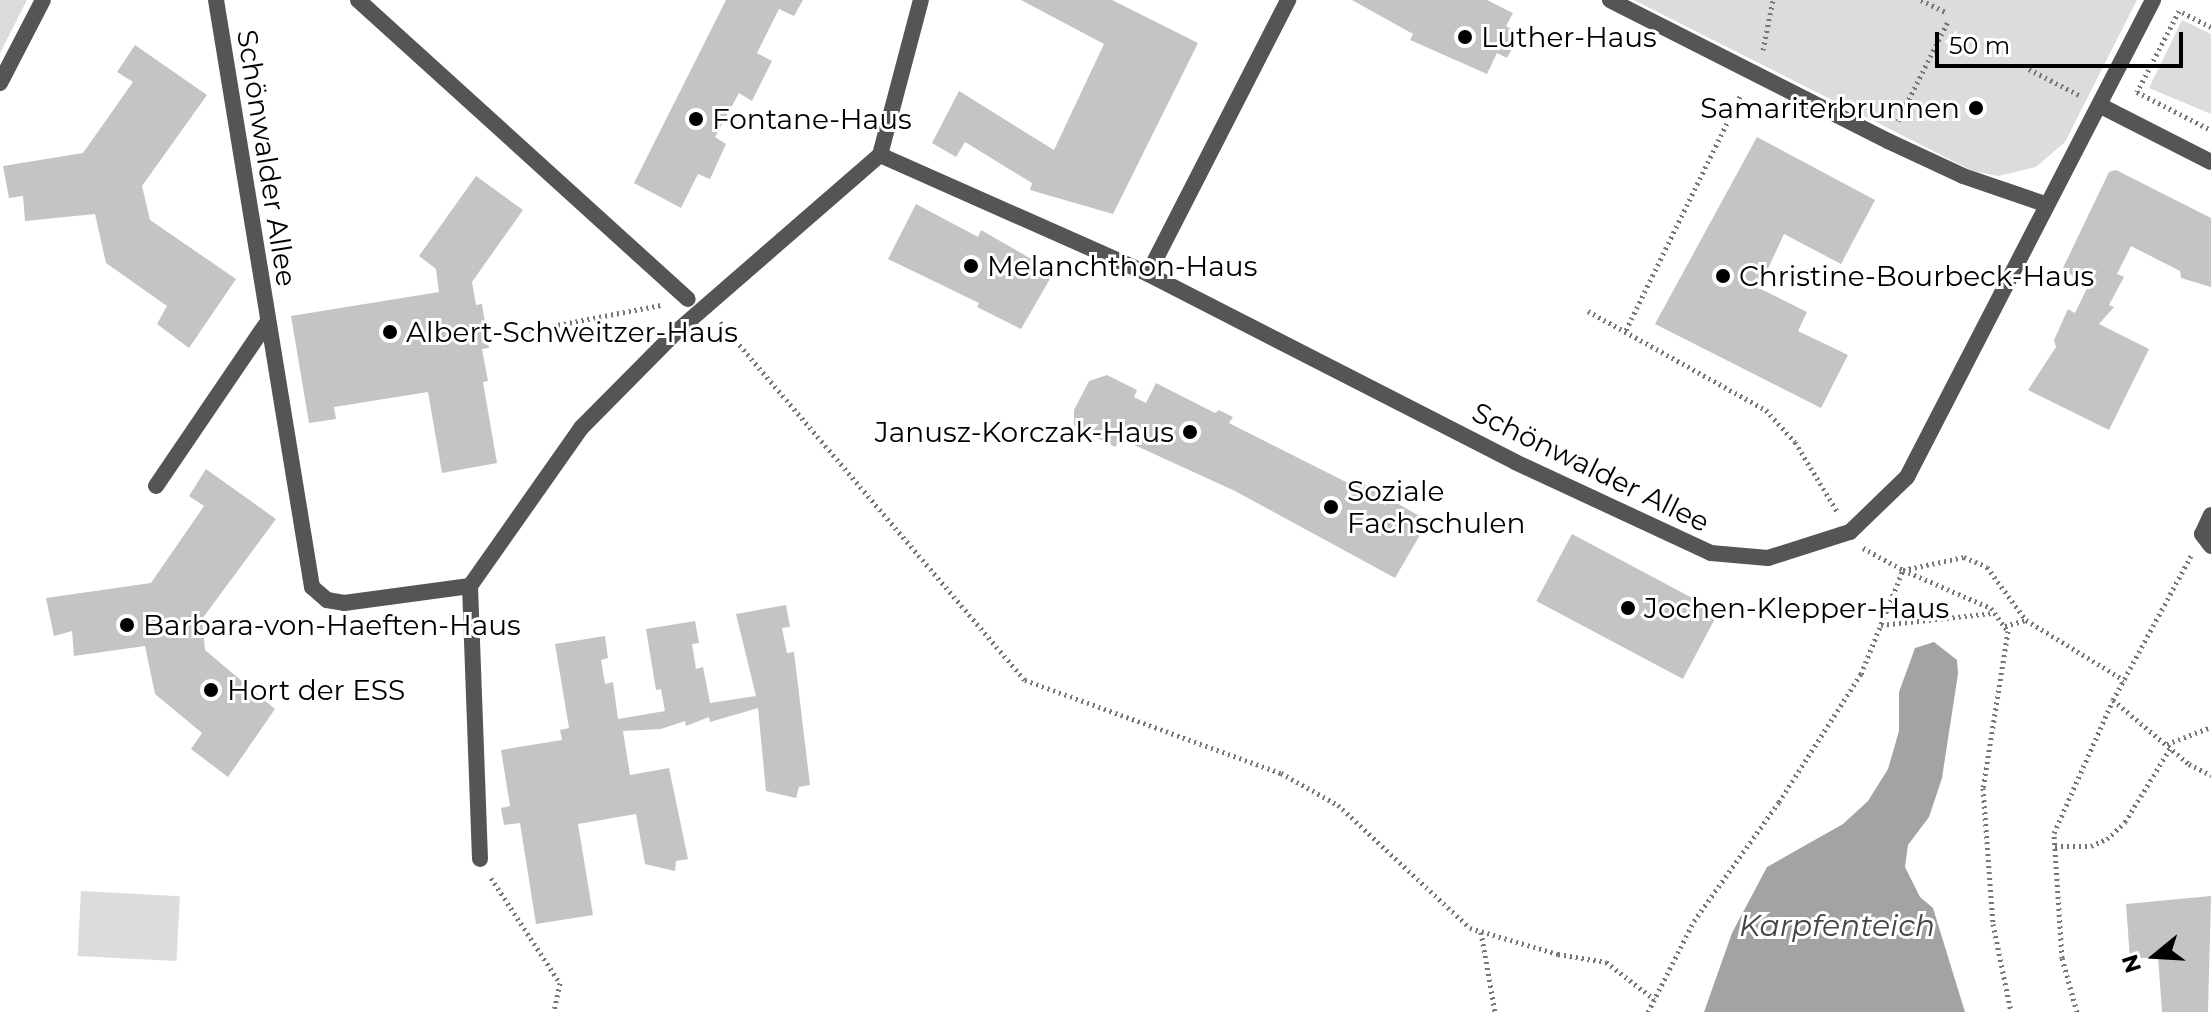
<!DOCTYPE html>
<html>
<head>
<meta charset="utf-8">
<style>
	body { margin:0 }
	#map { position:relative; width:2211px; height:1012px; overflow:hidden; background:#fff; font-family:Montserrat,sans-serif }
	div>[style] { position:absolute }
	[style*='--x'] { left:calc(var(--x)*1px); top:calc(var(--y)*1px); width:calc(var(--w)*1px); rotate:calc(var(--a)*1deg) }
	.green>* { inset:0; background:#dcdcdc; transform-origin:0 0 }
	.water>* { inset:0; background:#a3a3a3 }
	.building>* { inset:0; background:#c4c4c4; transform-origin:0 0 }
	.path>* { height:5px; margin-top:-2.5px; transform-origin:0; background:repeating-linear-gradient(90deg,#777 0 2px,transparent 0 6px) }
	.service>* { height:16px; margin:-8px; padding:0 8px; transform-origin:8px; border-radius:8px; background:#555 }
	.minor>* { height:16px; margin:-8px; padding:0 8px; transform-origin:8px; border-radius:8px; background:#555 }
	.dots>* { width:22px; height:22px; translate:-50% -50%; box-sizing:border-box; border:4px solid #fff; border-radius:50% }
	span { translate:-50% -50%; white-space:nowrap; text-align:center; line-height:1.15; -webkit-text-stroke:6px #fff; paint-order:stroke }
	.poi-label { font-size:28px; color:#000 }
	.left { translate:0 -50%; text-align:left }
	.right { translate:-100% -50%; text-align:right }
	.street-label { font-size:28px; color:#000 }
	.water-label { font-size:30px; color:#444; font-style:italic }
	.north { position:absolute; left:2115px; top:916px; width:80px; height:80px; -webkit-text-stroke:6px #fff; paint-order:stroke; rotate:252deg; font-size:22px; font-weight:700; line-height:32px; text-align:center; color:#000 }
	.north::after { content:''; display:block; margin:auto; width:28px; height:36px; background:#000; clip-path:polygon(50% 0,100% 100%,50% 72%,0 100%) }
	.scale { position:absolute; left:1935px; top:32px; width:248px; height:36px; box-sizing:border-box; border:4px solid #000; border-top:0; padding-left:10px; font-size:24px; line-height:28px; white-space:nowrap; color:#000; -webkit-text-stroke:6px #fff; paint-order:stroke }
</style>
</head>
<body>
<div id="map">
	<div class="green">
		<i style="clip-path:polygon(0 0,27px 0,0 53px)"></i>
		<i style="clip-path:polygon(1634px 0,2137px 0,2065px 142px,2036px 167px,1998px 176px,1973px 171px)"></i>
		<i style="clip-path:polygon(2182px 20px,2211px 34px,2211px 114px,2149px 88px)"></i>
		<i style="left:81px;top:891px;width:99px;height:65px;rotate:3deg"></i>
	</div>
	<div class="water">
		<i style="clip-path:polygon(1934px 642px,1957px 660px,1958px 674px,1942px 778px,1929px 817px,1908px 845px,1905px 867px,1920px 897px,1933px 908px,1965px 1012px,1704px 1012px,1732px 933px,1767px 867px,1843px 824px,1868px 801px,1888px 769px,1899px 731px,1899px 692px,1915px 648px)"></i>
	</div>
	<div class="building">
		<i style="clip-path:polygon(726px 0,803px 0,794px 16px,779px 9px,757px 53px,772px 61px,752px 101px,739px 93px,715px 137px,726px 144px,710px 179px,698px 174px,681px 208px,634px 183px)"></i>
		<i style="clip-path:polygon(1021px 0,1112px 0,1198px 43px,1113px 214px,1030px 190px,1032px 183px,965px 142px,956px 157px,932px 143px,959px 91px,1054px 150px,1104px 44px)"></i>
		<i style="clip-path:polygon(1352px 0,1487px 0,1513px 13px,1506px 26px,1520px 34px,1507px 58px,1497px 53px,1487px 74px,1410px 40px,1413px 34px)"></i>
		<i style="clip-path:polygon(135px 45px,207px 95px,142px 186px,150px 220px,236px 279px,189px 348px,157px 324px,167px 306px,106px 263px,95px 214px,25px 221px,23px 196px,9px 198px,3px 166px,83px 153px,133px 82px,117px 72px)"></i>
		<i style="clip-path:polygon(1757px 137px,1875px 200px,1841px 264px,1784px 234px,1759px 288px,1807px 312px,1798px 331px,1848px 355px,1821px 408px,1655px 324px)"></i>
		<i style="clip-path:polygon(2116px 170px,2211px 218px,2211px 287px,2181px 278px,2180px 271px,2131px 246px,2117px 274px,2124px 277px,2109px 305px,2114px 307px,2099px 324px,2149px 349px,2109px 430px,2028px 390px,2056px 347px,2054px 340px,2068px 309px,2075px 313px,2089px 284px,2062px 270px,2109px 172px)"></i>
		<i style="clip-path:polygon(476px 176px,523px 210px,472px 282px,476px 305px,482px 304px,489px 348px,482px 349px,488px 381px,483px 382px,497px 463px,442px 473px,428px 392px,334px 407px,336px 419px,309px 423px,291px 316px,439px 292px,436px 269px,419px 256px)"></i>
		<i style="clip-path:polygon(916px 204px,978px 237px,981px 230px,1054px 272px,1021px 329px,977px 307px,979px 303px,888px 259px)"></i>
		<i style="clip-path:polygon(1107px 375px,1137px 390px,1134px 397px,1146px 403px,1156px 383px,1215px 413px,1219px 410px,1233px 417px,1229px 423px,1352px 485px,1355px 479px,1428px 521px,1395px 578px,1235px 491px,1130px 443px,1134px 433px,1130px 431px,1115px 447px,1074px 426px,1074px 410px,1089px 381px)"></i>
		<i style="clip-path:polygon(206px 469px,276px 519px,202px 619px,205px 650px,275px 709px,228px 777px,191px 749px,202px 733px,155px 694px,145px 646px,74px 656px,72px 631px,54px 636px,46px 598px,151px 583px,204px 506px,189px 496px)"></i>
		<i style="left:1572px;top:534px;width:166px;height:76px;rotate:28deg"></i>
		<i style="clip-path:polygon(786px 605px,790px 627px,782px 628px,787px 653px,794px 652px,810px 785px,799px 787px,796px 798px,766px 791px,758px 708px,710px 722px,709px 717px,686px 726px,685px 721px,661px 729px,623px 731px,630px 775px,669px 768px,688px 859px,676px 861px,675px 871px,645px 864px,636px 814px,578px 824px,593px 915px,536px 924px,520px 823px,504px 825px,501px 808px,510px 806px,501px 750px,562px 740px,560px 730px,569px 728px,555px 644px,605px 636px,608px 658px,601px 660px,605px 684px,613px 682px,618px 719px,665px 711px,661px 689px,656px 690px,646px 629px,695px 621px,699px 643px,692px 644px,696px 669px,703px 667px,710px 703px,756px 696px,736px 614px)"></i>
		<i style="clip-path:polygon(2211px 896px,2208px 1012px,2162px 1012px,2158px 957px,2130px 959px,2126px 904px)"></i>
	</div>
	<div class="path">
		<i style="--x:1921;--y:0;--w:28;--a:26"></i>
		<i style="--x:2211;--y:27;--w:36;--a:-153"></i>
		<i style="--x:2179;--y:11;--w:91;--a:117.4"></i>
		<i style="--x:2137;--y:92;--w:83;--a:27.2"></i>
		<i style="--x:1763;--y:50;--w:51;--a:-78.7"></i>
		<i style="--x:2029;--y:69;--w:56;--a:27.5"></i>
		<i style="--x:1898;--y:121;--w:112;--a:-63.4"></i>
		<i style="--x:1588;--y:311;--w:204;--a:29.1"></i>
		<i style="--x:1766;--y:410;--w:43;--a:47.8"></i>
		<i style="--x:1795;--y:442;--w:81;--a:58.7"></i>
		<i style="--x:720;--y:322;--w:470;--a:49.6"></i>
		<i style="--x:1025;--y:680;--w:272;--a:20"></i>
		<i style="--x:1281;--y:773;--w:65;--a:29.3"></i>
		<i style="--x:1338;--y:805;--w:180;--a:43"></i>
		<i style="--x:1470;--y:928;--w:92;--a:16.5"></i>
		<i style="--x:1558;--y:954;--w:49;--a:9.5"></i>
		<i style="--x:1606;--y:962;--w:61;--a:37.6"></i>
		<i style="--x:1626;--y:330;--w:263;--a:-64"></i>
		<i style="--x:505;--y:335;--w:159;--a:-10.9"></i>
		<i style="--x:1863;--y:548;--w:46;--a:28.8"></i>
		<i style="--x:1903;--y:570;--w:62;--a:-12"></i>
		<i style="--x:1964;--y:557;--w:25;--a:23"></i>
		<i style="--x:1987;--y:567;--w:66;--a:53.7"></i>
		<i style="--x:1881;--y:625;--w:114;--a:-6.1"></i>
		<i style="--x:2005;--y:626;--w:22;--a:-16"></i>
		<i style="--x:2026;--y:620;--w:115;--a:31.5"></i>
		<i style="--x:2113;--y:700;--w:99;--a:40.1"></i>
		<i style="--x:2189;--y:764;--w:25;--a:27"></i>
		<i style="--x:2167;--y:744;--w:47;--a:-21.1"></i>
		<i style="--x:2055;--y:846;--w:36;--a:0"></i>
		<i style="--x:2091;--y:846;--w:17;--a:-24"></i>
		<i style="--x:2107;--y:839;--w:25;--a:-43"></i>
		<i style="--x:2125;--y:822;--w:88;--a:-58.5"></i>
		<i style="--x:491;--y:878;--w:126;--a:56.7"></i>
		<i style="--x:560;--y:983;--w:30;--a:102"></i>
		<i style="--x:1481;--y:932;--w:81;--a:80.1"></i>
		<i style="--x:1648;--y:1012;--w:102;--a:-63.2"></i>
		<i style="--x:1694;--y:921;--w:146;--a:-54.5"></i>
		<i style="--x:1779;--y:802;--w:152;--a:-57.4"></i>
		<i style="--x:1861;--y:674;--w:112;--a:-68"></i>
		<i style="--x:1903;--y:570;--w:96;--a:23.4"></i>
		<i style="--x:1991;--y:608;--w:29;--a:54"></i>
		<i style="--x:2008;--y:631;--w:159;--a:99"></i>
		<i style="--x:1983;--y:788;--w:136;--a:85.8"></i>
		<i style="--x:1993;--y:924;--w:90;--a:78.4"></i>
		<i style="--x:2077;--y:1012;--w:56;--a:-105.5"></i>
		<i style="--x:2062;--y:958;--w:125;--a:-93.7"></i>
		<i style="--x:2054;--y:833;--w:145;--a:-66.1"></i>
		<i style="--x:2113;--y:700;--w:164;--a:-61.6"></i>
	</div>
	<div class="service">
		<i style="--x:358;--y:0;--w:445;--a:42.2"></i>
		<i style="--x:156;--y:486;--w:196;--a:-55.8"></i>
	</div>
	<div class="minor">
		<i style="--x:216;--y:0;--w:595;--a:80.71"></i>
		<i style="--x:312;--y:587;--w:20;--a:41"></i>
		<i style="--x:327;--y:600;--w:17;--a:10"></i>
		<i style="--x:344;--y:603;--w:127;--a:-7.7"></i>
		<i style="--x:1610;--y:0;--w:312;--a:26.9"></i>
		<i style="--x:1888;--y:141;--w:83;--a:25"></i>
		<i style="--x:1963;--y:176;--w:87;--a:18.9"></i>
		<i style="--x:0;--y:83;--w:93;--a:-62.6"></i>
		<i style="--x:2101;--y:106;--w:123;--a:27"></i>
		<i style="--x:880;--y:155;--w:160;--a:-75.2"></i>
		<i style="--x:1148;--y:274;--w:308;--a:-62.9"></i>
		<i style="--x:2211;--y:515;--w:21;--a:115"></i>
		<i style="--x:2202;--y:534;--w:15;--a:53"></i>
		<i style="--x:480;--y:859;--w:273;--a:-92.1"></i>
		<i style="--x:470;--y:586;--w:193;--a:-54.9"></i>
		<i style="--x:581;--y:428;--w:134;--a:-45.3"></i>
		<i style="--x:675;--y:333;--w:271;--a:-41"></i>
		<i style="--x:880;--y:155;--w:293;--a:23.9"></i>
		<i style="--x:1148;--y:274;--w:412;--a:27.1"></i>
		<i style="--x:1515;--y:462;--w:216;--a:24.9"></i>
		<i style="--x:1711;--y:553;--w:57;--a:5"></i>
		<i style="--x:1768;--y:558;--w:86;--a:-17.6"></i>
		<i style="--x:1850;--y:532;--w:79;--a:-44"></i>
		<i style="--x:1907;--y:477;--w:537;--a:-62.72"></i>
	</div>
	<div class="dots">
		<i style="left:1465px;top:37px;background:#000"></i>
		<i style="left:1976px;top:108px;background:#000"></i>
		<i style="left:696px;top:119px;background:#000"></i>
		<i style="left:971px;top:266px;background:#000"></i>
		<i style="left:1723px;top:276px;background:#000"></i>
		<i style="left:390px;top:332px;background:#000"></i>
		<i style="left:1190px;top:432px;background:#000"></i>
		<i style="left:1331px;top:507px;background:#000"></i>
		<i style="left:1628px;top:608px;background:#000"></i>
		<i style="left:127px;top:625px;background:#000"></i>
		<i style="left:211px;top:690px;background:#000"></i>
	</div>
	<div class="poi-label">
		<span class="left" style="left:1481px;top:37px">Luther-Haus</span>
		<span class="right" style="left:1960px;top:108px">Samariterbrunnen</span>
		<span class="left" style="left:712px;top:119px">Fontane-Haus</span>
		<span class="left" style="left:987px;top:266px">Melanchthon-Haus</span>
		<span class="left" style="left:1739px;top:276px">Christine-Bourbeck-Haus</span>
		<span class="left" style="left:406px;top:332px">Albert-Schweitzer-Haus</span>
		<span class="right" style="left:1174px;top:432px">Janusz-Korczak-Haus</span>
		<span class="left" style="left:1347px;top:507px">Soziale<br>Fachschulen</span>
		<span class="left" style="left:1644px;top:608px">Jochen-Klepper-Haus</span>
		<span class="left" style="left:143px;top:625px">Barbara-von-Haeften-Haus</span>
		<span class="left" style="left:227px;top:690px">Hort der ESS</span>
	</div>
	<div class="street-label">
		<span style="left:267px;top:158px;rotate:81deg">Schönwalder Allee</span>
		<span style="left:1591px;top:467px;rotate:26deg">Schönwalder Allee</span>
	</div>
	<div class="water-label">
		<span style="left:1837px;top:926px">Karpfenteich</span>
	</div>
	<div class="north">N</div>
	<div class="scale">50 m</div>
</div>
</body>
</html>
